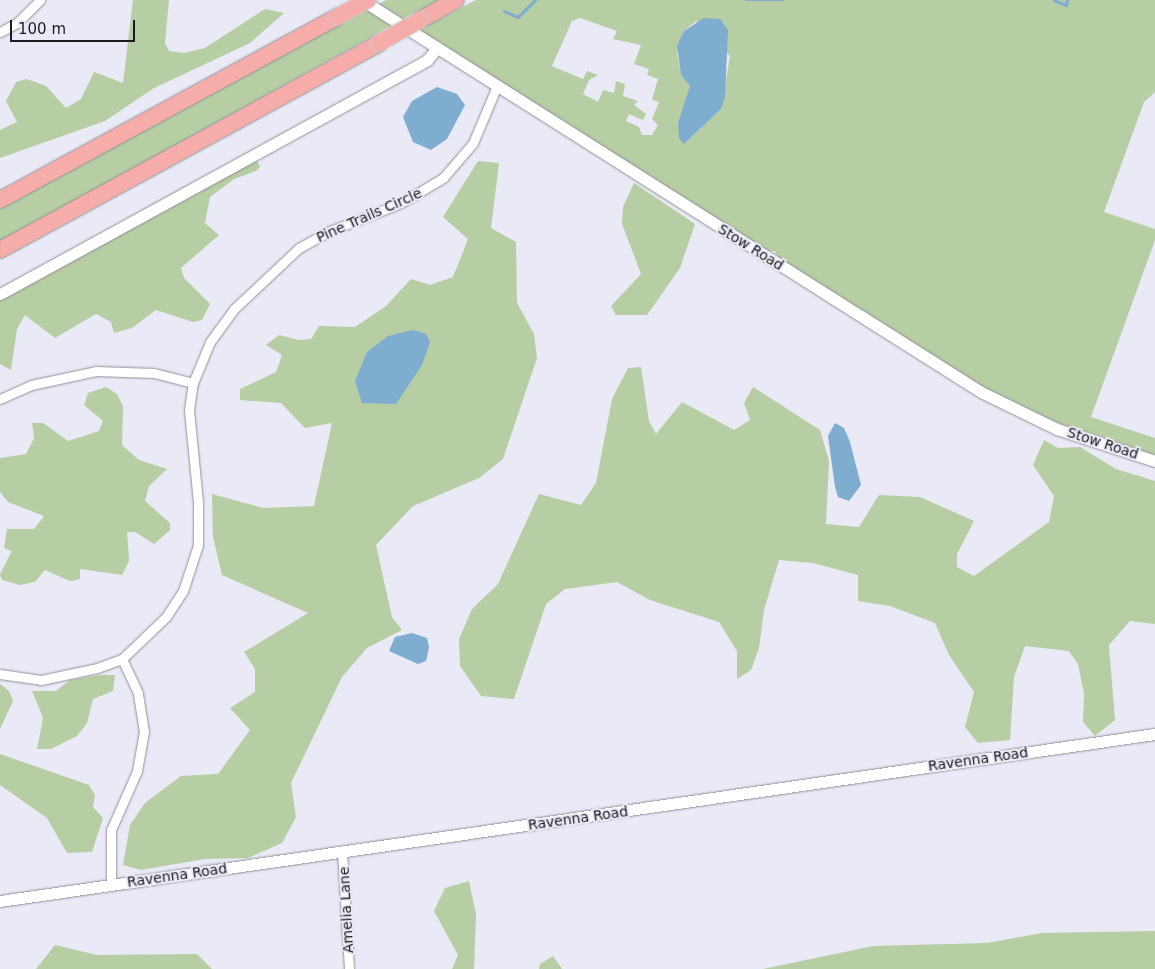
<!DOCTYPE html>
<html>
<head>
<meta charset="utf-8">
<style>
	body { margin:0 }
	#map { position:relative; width:1155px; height:969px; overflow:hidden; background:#e9eaf5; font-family:"DejaVu Sans",sans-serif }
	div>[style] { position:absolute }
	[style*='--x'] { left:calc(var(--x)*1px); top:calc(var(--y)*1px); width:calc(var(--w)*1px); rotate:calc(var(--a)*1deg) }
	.green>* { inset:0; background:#b7cda3 }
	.water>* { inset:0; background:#7fadd0 }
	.stream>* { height:2.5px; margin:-1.25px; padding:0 1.25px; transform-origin:1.25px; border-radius:1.25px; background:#7fadd0 }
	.roads { filter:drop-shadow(0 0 1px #8f909b) drop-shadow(0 0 1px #8f909b) }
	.minor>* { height:9px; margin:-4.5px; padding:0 4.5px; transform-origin:4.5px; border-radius:4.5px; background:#fff }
	.tertiary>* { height:11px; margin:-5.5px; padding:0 5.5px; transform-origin:5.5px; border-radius:5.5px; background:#fff }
	.motorway>* { height:16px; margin:-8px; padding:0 8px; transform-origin:8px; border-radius:8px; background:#f6adaa }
	.bridges { filter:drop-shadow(0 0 1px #c8c8c9) drop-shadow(0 0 1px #c8c8c9) }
	.motorway-bridge>* { height:16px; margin:-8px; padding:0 8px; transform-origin:8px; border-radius:8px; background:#f6adaa }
	span { translate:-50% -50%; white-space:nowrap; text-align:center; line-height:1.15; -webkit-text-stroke:4px #e9eaf5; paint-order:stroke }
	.street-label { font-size:14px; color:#1b1b1f }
	.scale { position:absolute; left:10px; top:20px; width:125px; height:22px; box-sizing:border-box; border:2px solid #1b1b1f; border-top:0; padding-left:6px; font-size:15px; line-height:18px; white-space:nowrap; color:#1b1b1f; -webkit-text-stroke:4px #e9eaf5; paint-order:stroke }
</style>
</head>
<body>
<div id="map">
	<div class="green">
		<i style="clip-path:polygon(133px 0,169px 0,165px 43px,169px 51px,184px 53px,205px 48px,265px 9px,284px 13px,250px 43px,154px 88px,105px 121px,0 158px,0 130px,17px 122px,6px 101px,16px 82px,27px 79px,46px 86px,66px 108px,81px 99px,94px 72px,123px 83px)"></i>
		<i style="clip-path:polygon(386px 0,439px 0,403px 19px,379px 4px)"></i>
		<i style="clip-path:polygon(evenodd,476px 0,1155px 0,1155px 92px,1144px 102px,1104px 212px,1155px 229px,1155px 240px,1091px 417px,1155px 438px,1155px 455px,1055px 422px,998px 396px,778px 258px,775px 251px,767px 251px,419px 30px,476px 0,580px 18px,617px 31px,613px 39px,641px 45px,634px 64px,649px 69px,647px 75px,658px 79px,652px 100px,659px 102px,652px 119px,658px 125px,652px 135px,642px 135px,639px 127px,626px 121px,629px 114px,643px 120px,646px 114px,634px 105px,638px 101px,623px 96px,625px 84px,616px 81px,614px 93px,603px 90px,598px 102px,583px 94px,589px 80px,598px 75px,587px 71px,583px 79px,552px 66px,572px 21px,580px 18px,476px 0,696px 21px,730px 56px,721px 109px,685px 143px,682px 113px,691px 86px,681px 75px,677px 52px,684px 31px,696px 21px)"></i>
		<i style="clip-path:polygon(366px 9px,393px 25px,0 242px,0 208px)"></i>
		<i style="clip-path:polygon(256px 159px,260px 167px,256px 171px,234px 179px,210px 197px,205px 223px,219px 235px,181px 268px,184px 278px,210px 304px,202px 320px,193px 322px,156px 310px,132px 328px,114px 333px,111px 322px,96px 314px,55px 338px,25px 315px,17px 329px,11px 370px,0 364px,0 300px)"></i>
		<i style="clip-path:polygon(478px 161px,499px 163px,491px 228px,516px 242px,517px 303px,534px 334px,537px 358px,503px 459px,479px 478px,413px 506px,376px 545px,392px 617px,402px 630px,367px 648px,342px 677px,291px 783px,296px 817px,282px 843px,248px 858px,205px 859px,141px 870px,123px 865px,130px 825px,145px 803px,181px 776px,218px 774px,250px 730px,230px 708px,255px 692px,255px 669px,244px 652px,308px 613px,222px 575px,213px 537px,212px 494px,263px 508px,314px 506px,332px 423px,305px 428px,281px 403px,240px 400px,240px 389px,276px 372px,282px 355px,266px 345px,279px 335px,299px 340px,311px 339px,319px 326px,355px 327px,386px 306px,411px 279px,430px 285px,453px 277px,468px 239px,443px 217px)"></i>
		<i style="clip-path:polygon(634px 183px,695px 224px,680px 268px,647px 315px,616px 315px,611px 306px,641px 274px,622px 224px,623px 207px)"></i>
		<i style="clip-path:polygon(641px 367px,649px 421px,656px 434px,682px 402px,734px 430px,750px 420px,744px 403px,753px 387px,820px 430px,829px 461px,826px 524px,859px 527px,879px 495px,920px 497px,974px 521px,957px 554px,957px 567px,974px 576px,1049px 522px,1054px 496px,1033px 465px,1044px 440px,1058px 448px,1080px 447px,1116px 469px,1155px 481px,1155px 624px,1130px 621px,1109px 645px,1115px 720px,1095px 736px,1083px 722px,1084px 694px,1078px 664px,1069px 651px,1025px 646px,1014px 677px,1010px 740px,978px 743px,965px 727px,974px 692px,949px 655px,935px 623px,890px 606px,858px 601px,858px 575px,813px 563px,779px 560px,764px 610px,759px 648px,751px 670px,737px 679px,737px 651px,719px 622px,650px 600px,617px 582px,565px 589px,546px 604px,514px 699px,481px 696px,460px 666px,459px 639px,472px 609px,498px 584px,539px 494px,581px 505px,596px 483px,612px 399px,628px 368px)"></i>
		<i style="clip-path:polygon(106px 387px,117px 394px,123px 406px,122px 445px,139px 460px,167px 469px,149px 486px,145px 501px,170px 523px,170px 530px,154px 544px,135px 532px,127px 532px,129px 561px,122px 575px,80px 569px,80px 579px,70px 581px,45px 570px,35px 582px,20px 585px,2px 580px,0 574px,12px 551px,4px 548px,7px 529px,34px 529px,44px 516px,8px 502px,0 492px,0 458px,26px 454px,34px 438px,32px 423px,43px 423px,68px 441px,99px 431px,103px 421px,84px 405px,88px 393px)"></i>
		<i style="clip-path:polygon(100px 675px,115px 675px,113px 691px,93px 699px,87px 723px,77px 736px,51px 749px,37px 749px,43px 718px,32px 691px,56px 691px,70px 680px)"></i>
		<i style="clip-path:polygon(0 684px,9px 691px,13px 701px,0 729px)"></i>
		<i style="clip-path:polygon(0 754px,89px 785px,95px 795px,93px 807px,103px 818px,92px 852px,67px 853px,47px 818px,0 785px)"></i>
		<i style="clip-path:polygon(469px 881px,476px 914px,474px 969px,452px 969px,458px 955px,434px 911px,445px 888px)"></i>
		<i style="clip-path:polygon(1155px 931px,1155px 969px,763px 969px,873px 946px,987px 943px,1042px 933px)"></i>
		<i style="clip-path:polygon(55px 945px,97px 955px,197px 954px,212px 969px,36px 969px)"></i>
		<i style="clip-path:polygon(553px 956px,562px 969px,539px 969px,540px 964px)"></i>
	</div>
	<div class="water">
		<i style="clip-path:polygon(704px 18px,720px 19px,728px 30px,725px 97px,721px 109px,684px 144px,679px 138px,678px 123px,690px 86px,681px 75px,677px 46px,684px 31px)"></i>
		<i style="clip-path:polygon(437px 87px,457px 94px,465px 105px,447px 139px,431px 150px,413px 142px,403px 117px,412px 101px)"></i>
		<i style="clip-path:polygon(413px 330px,426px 334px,430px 342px,422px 365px,396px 404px,362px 403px,355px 381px,367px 352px,388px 336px)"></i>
		<i style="clip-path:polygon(835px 423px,844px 428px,850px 442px,861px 485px,849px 501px,838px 497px,835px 487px,828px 436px)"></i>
		<i style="clip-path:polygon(412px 633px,427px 638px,429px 647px,426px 661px,418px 664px,389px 651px,395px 637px)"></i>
	</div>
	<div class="stream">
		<i style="--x:746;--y:0;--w:37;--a:0"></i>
		<i style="--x:1054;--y:0;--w:13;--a:23"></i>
		<i style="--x:1066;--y:5;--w:5;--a:-79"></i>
		<i style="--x:504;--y:11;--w:15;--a:23"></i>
		<i style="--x:518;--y:17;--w:24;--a:-45"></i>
	</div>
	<div class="roads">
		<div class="minor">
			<i style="--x:0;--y:32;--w:19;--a:-28"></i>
			<i style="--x:17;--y:23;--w:33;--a:-45"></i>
			<i style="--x:0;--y:399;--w:34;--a:-24"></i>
			<i style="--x:31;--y:385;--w:66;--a:-12.2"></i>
			<i style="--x:96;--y:371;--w:58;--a:2"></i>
			<i style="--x:154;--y:373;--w:40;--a:14.4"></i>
			<i style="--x:0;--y:674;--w:41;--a:8.3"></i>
			<i style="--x:41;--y:680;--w:57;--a:-12.1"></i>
			<i style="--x:97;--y:668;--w:27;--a:-20"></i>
			<i style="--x:122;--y:659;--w:61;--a:-43.7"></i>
			<i style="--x:166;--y:617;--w:31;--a:-57"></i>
			<i style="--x:183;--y:591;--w:48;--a:-71.9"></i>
			<i style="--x:198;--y:545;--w:43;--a:-90"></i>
			<i style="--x:198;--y:502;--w:92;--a:-95.6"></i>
			<i style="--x:189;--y:410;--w:27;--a:-82"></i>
			<i style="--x:193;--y:383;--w:44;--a:-67.5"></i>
			<i style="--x:210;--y:342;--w:41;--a:-54"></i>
			<i style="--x:234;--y:309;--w:89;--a:-43.2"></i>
			<i style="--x:299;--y:248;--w:35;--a:-29"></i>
			<i style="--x:330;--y:231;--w:76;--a:-21.5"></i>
			<i style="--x:401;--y:203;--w:49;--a:-30.8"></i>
			<i style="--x:443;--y:178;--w:46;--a:-49.4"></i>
			<i style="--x:473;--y:143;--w:62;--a:-67.2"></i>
			<i style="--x:342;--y:851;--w:118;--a:86.6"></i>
			<i style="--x:111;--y:884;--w:54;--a:-90"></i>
			<i style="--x:111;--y:830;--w:64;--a:-66.2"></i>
			<i style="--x:137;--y:771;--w:40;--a:-80"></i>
			<i style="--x:144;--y:732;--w:39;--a:-99"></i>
			<i style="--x:138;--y:693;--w:38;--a:-115"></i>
		</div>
		<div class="tertiary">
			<i style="--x:362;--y:0;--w:733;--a:32.35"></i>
			<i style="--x:981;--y:392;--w:85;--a:26"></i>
			<i style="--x:1057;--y:429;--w:103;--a:18.1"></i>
			<i style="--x:0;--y:294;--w:487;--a:-28.7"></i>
			<i style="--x:427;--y:60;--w:16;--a:-50"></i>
			<i style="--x:0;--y:901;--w:1167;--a:-8.23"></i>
		</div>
		<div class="motorway">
			<i style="--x:420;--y:20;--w:41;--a:-29.1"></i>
			<i style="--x:0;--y:200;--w:383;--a:-28.5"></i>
			<i style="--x:0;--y:250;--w:432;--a:-28.6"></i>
		</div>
	</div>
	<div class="bridges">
		<div class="motorway-bridge">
			<i style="--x:337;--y:17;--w:35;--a:-29"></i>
			<i style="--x:379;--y:43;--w:47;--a:-29.3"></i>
		</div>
	</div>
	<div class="street-label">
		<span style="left:369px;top:215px;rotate:-24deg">Pine Trails Circle</span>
		<span style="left:751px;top:247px;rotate:32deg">Stow Road</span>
		<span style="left:1103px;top:443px;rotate:18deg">Stow Road</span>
		<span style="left:978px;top:759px;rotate:-8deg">Ravenna Road</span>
		<span style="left:578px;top:818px;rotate:-8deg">Ravenna Road</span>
		<span style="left:177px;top:875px;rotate:-8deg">Ravenna Road</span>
		<span style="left:346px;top:910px;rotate:-93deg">Amelia Lane</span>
	</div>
	<div class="scale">100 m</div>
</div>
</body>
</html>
